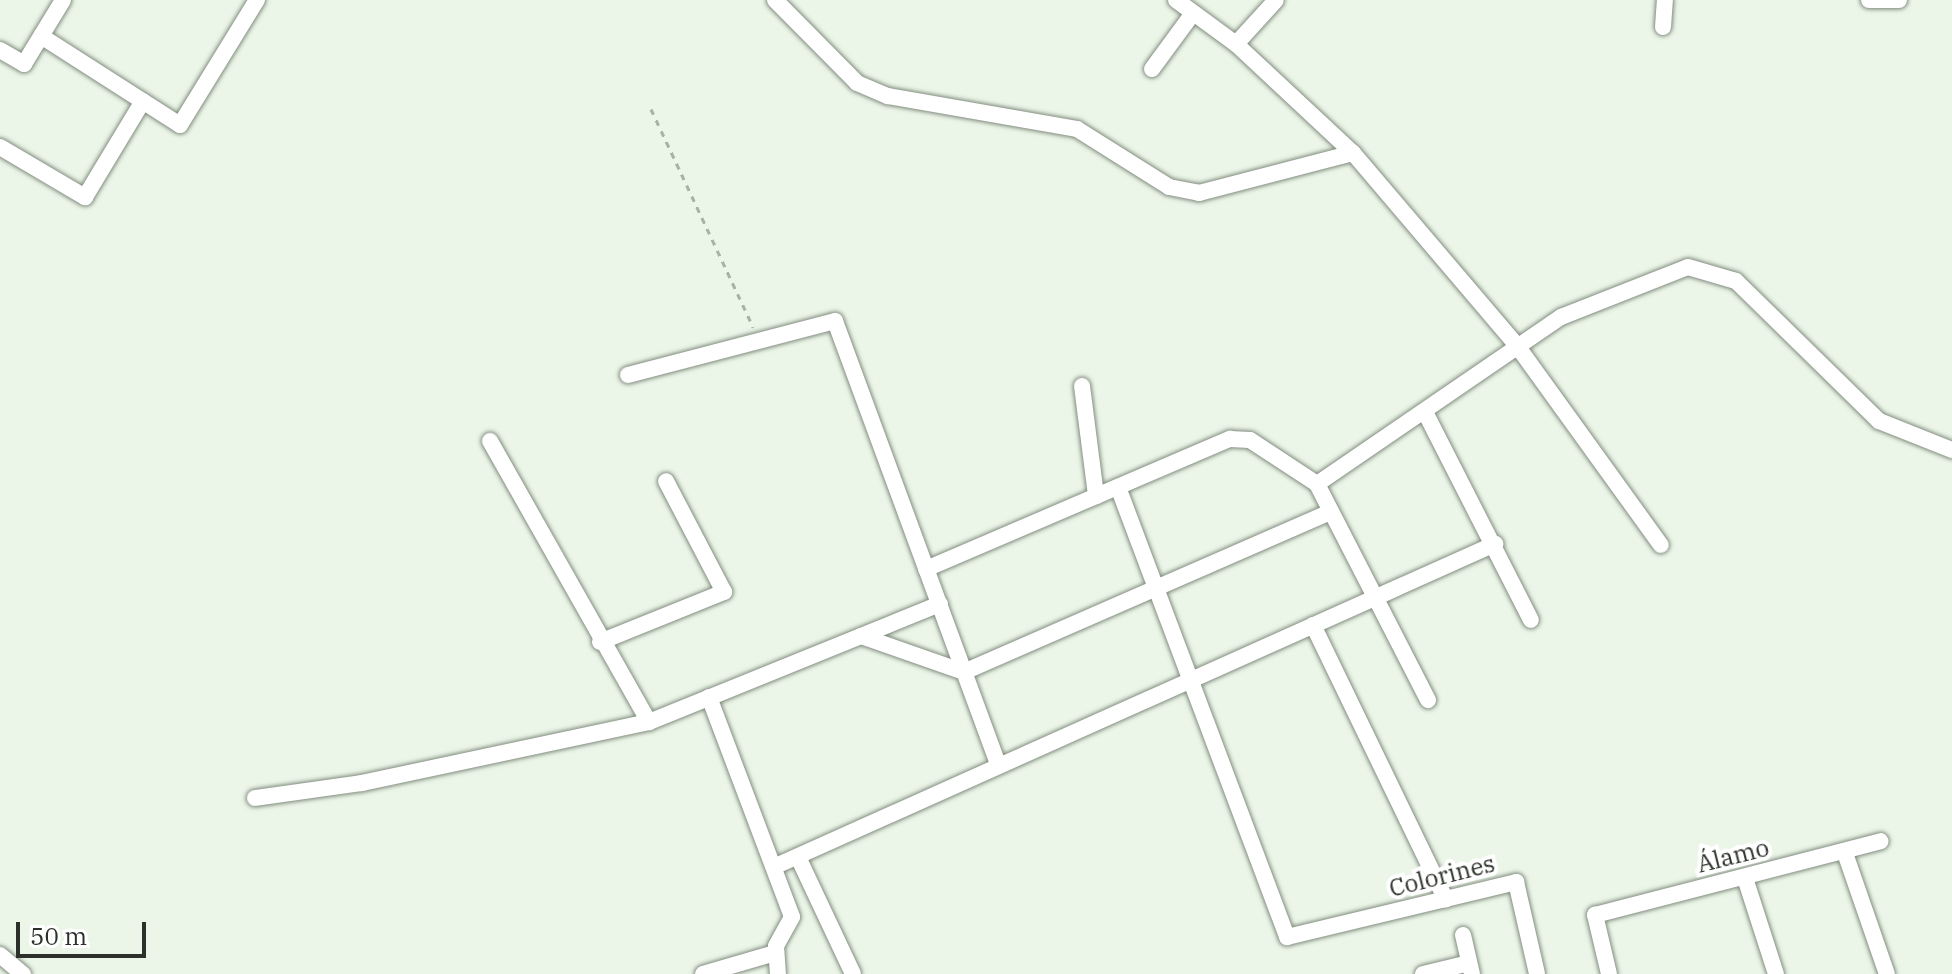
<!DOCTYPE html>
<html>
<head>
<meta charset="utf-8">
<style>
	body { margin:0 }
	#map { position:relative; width:1952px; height:974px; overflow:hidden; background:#ebf6e8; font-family:"IBM Plex Serif",serif }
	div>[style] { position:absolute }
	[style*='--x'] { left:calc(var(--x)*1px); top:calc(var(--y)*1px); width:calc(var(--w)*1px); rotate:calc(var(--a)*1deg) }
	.path>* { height:3px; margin-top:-1.5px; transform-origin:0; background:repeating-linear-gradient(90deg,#a9b2a7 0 6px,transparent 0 12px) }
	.roads { filter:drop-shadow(0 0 2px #828d80) drop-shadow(0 0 2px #828d80) }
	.minor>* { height:16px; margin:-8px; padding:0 8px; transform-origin:8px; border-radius:8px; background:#fff }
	span { translate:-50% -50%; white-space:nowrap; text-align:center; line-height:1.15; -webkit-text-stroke:8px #fff; paint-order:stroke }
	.street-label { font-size:24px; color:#2c302a }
	.scale { position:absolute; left:16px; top:922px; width:130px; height:36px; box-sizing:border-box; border:4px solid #2c302a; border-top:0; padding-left:10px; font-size:24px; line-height:28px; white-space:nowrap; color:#2c302a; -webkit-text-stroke:6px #fff; paint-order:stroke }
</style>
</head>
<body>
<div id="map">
	<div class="path">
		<i style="--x:651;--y:109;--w:241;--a:64.9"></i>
	</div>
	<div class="roads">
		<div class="minor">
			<i style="--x:775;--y:0;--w:117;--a:45.3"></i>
			<i style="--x:857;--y:83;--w:34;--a:23"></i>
			<i style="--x:888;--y:96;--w:192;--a:9.9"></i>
			<i style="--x:1077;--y:129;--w:109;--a:32.2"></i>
			<i style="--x:1169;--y:187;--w:31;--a:11"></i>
			<i style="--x:1199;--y:193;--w:159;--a:-14.6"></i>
			<i style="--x:1176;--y:0;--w:74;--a:36.3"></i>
			<i style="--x:1236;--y:44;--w:160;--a:43"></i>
			<i style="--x:1353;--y:153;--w:255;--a:49.6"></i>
			<i style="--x:1518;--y:347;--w:244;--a:54.2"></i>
			<i style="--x:1869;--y:0;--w:30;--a:0"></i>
			<i style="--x:1663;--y:27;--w:27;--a:-86"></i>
			<i style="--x:41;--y:36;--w:165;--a:32.6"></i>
			<i style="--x:180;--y:125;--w:147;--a:-58.4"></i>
			<i style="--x:1236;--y:44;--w:59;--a:-47.7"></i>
			<i style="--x:0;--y:50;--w:28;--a:30"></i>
			<i style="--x:24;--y:64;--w:75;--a:-58.6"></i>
			<i style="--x:1152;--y:69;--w:66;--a:-53.7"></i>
			<i style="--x:0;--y:147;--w:99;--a:30.5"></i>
			<i style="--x:85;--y:197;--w:112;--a:-58.9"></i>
			<i style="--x:628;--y:375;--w:214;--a:-14.6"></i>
			<i style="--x:835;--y:321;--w:474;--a:69.8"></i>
			<i style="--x:1082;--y:386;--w:111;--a:82.7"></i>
			<i style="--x:1426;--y:414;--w:231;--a:63"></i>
			<i style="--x:490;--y:441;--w:323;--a:60.5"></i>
			<i style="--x:1317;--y:484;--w:296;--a:-34.4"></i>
			<i style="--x:1561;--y:317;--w:136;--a:-21.5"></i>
			<i style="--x:1688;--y:267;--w:50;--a:16.3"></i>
			<i style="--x:1736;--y:281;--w:200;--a:44.4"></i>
			<i style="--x:1879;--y:421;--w:79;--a:21.7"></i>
			<i style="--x:1118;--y:487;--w:481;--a:69.4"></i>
			<i style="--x:1287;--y:937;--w:236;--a:-13.5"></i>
			<i style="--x:1516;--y:882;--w:94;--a:77.1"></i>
			<i style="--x:926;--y:569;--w:331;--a:-23.2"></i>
			<i style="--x:1230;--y:439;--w:20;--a:3"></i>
			<i style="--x:1250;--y:440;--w:80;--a:33.3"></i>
			<i style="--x:1317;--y:484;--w:243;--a:62.8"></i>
			<i style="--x:1313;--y:625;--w:305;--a:64.2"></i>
			<i style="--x:861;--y:636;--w:109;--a:19.3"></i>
			<i style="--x:964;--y:672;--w:397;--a:-23.6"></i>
			<i style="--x:600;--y:642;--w:134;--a:-22"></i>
			<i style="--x:724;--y:592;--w:125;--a:-117.6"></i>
			<i style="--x:709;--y:697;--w:235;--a:69.3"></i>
			<i style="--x:792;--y:917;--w:33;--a:119"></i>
			<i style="--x:776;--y:946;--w:28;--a:86"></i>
			<i style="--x:255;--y:798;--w:108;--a:-8"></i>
			<i style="--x:362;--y:783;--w:293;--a:-12"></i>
			<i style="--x:649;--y:722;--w:314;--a:-22.1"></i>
			<i style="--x:1845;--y:853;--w:128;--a:70.9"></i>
			<i style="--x:798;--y:857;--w:129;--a:64.8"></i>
			<i style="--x:778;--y:865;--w:786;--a:-24.12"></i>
			<i style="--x:1745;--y:878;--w:101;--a:72.1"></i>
			<i style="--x:1463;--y:935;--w:40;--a:77"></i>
			<i style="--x:0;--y:955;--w:30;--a:40"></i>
			<i style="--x:703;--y:974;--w:75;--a:-16.3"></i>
			<i style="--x:1423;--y:974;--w:47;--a:-13.4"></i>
			<i style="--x:1609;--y:974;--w:61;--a:-103.3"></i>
			<i style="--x:1595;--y:915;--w:295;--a:-14.5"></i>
		</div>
	</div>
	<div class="street-label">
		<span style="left:1733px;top:856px;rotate:-14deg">Álamo</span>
		<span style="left:1442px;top:876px;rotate:-14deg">Colorines</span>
	</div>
	<div class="scale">50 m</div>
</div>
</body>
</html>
